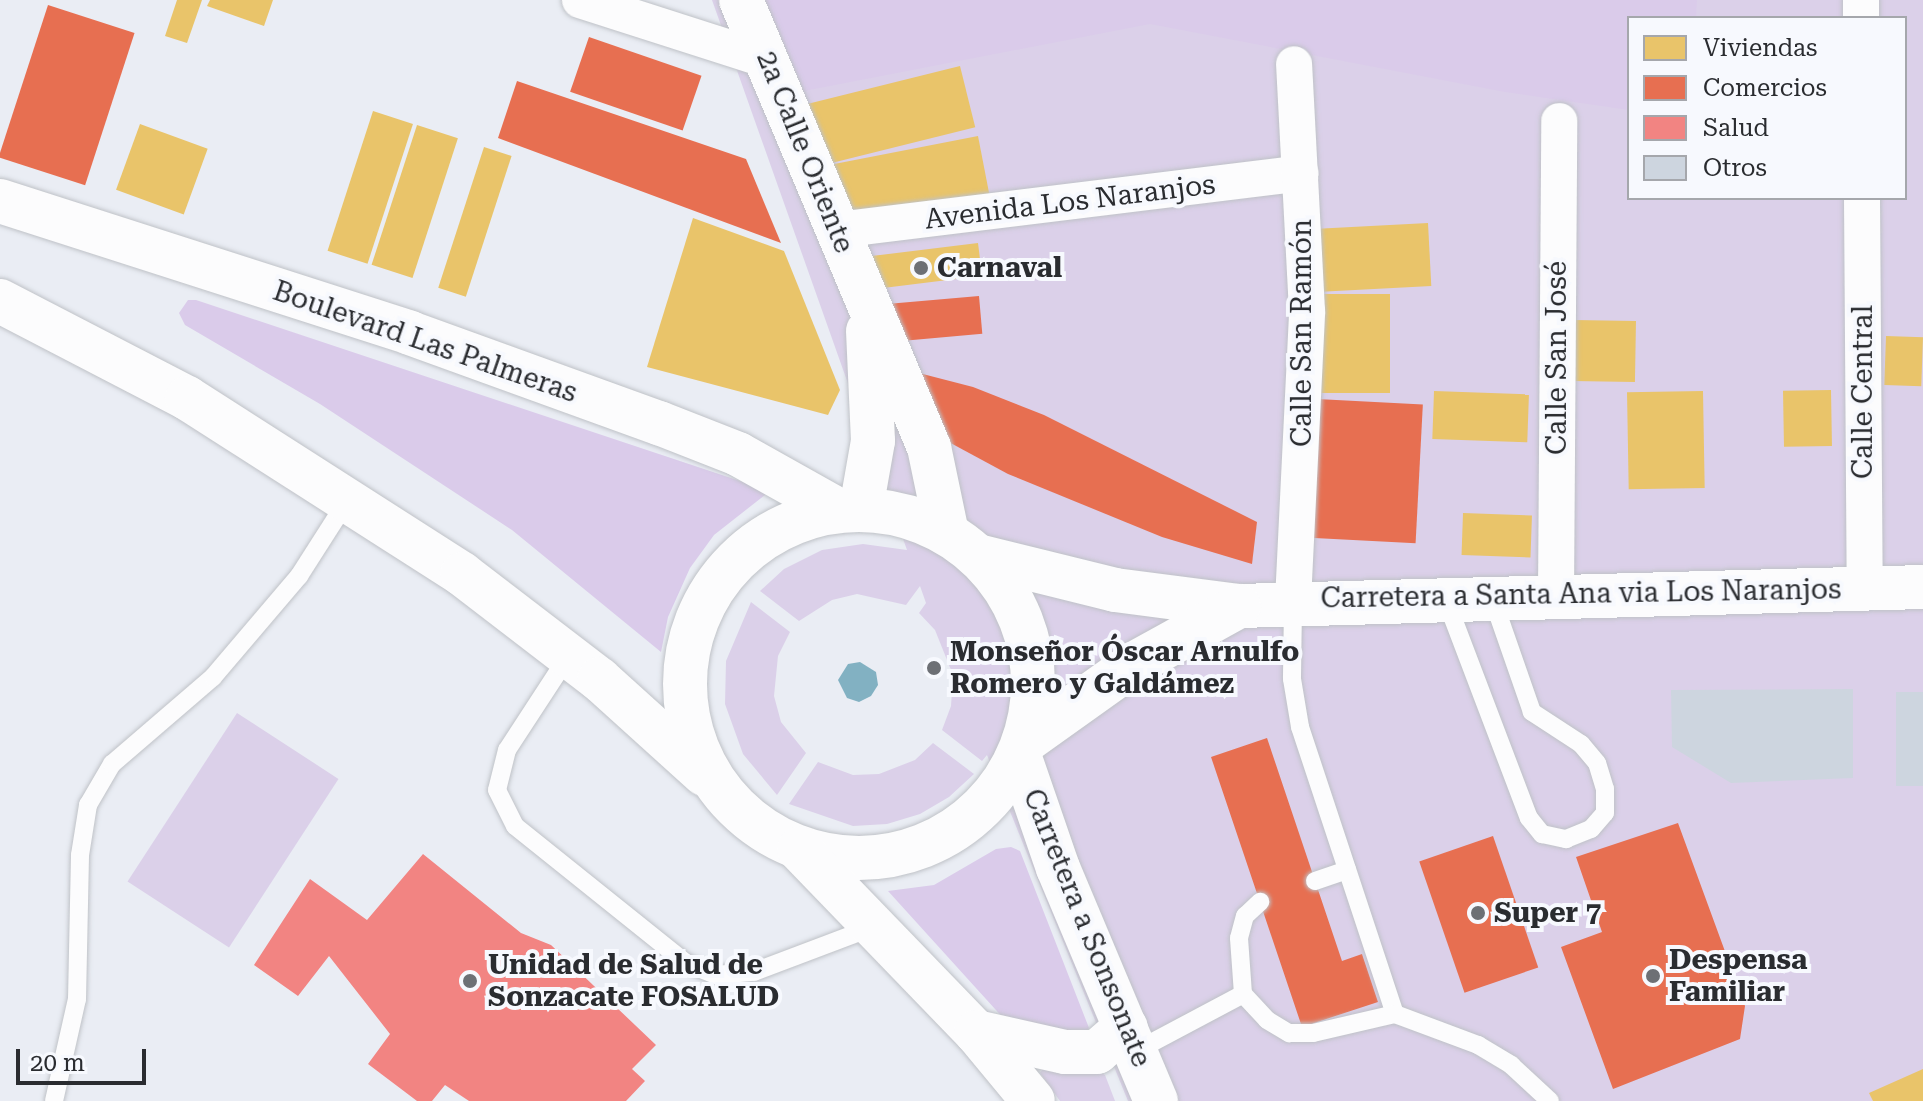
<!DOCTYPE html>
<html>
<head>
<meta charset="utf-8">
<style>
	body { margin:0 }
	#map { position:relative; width:1923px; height:1101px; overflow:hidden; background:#eaedf4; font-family:"Roboto Serif",serif }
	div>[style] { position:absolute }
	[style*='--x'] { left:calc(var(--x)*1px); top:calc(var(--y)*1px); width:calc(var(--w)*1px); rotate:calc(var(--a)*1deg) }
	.green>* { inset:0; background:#dbd0e9; transform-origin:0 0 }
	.forest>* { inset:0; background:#dacbea }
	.water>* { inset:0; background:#82b1c2 }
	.homes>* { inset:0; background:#e9c46a; transform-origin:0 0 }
	.shops>* { inset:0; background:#e76f51; transform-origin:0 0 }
	.health>* { inset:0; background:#f28482 }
	.building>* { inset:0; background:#cdd5df; transform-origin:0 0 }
	.roads { filter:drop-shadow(0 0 2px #bfc2c7) drop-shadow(0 0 2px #bfc2c7) }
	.lane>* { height:18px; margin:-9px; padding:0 9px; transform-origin:9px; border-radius:9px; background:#fcfcfd }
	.street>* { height:36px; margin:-18px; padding:0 18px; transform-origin:18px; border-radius:18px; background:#fcfcfd }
	.secondary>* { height:44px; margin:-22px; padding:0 22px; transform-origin:22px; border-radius:22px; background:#fcfcfd }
	.primary>* { height:44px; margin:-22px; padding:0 22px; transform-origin:22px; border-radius:22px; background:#fcfcfd }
	.primary>.ring { margin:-22px; padding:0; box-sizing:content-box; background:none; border:44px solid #fcfcfd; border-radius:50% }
	.dots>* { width:22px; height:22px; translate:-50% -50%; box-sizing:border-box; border:4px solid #f7f9fe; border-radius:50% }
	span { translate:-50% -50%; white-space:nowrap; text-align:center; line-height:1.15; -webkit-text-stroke:8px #f7f9fe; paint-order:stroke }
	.street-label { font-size:28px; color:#2a2c30 }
	.poi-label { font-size:28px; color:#2a2c30; font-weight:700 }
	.left { translate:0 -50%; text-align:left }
	.legend { position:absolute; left:1627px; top:16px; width:280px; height:184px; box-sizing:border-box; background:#f7f9fe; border:2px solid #a5a7ac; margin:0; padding:10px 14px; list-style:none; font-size:24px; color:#2a2c30 }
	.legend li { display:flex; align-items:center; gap:16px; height:40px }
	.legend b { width:40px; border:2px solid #a5a7ac }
	.scale { position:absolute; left:16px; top:1049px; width:130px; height:36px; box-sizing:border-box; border:4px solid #2a2c30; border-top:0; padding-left:10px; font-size:24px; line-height:28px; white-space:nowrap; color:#2a2c30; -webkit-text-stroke:6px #f7f9fe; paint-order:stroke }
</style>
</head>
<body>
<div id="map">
	<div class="green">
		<i style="clip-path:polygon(evenodd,712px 0,1923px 0,1923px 1101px,1128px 1101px,987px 755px,982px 761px,942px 730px,951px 706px,953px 675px,935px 630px,919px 613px,926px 603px,920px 586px,906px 605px,857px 594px,832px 600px,799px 621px,760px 591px,784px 569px,822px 550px,863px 544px,907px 550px,712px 0,1629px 18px,1905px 18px,1905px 198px,1629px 198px,1629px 18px)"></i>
		<i style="clip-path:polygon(751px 602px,790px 632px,778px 656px,774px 696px,781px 722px,806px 753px,777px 795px,743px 754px,725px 704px,726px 661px)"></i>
		<i style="left:237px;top:713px;width:121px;height:201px;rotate:33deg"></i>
		<i style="clip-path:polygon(933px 743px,974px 774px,949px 797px,920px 814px,887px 824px,853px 826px,789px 804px,818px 762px,853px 775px,879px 774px,915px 760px)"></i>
		<i style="clip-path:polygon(1045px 1066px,1096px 1070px,1105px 1075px,1115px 1101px,1060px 1101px,1040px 1073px)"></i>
	</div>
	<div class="forest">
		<i style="clip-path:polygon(765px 0,1697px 0,1696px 18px,1629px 18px,1629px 110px,1505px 92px,1150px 24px,804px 91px)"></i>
		<i style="clip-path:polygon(188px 300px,196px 300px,770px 491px,714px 535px,690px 568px,668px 617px,661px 652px,512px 530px,320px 404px,185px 325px,179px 313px)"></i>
		<i style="clip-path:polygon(1011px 847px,1020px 851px,1089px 1028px,1084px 1034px,1005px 1020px,888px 891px,934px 885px,996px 849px)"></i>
	</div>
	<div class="water">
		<i style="clip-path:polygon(860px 662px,876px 672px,878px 685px,871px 696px,859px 702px,847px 698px,838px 680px,848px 664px)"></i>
	</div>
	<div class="homes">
		<i style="clip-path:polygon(177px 0,202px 0,187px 43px,165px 36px)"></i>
		<i style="clip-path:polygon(210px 0,273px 0,264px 26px,207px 6px)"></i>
		<i style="left:960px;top:66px;width:63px;height:173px;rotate:76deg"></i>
		<i style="left:373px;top:111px;width:42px;height:147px;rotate:18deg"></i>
		<i style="left:140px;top:124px;width:72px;height:70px;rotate:20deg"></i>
		<i style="left:417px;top:125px;width:43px;height:147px;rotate:18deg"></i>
		<i style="left:978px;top:136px;width:59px;height:149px;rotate:79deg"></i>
		<i style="left:484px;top:147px;width:29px;height:148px;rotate:18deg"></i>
		<i style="clip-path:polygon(693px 218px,784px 251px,840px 390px,828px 415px,647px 367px)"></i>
		<i style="left:1428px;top:223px;width:63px;height:110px;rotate:87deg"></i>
		<i style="left:978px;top:243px;width:33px;height:120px;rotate:83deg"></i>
		<i style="left:1317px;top:294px;width:73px;height:99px"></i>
		<i style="left:1573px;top:320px;width:63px;height:61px;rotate:1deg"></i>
		<i style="left:1886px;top:336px;width:37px;height:49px;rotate:2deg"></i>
		<i style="left:1831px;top:390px;width:56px;height:48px;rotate:89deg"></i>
		<i style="left:1434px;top:391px;width:95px;height:48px;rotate:2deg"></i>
		<i style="left:1703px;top:391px;width:97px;height:76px;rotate:89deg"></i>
		<i style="left:1463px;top:513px;width:69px;height:42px;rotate:2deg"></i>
		<i style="clip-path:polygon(1923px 1069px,1923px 1101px,1873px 1101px,1869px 1093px)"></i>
	</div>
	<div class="shops">
		<i style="left:48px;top:5px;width:91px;height:160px;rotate:18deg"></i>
		<i style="left:589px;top:37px;width:119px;height:58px;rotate:19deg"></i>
		<i style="clip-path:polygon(517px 81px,746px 159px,781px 243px,498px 138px)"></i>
		<i style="left:979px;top:296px;width:38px;height:98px;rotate:85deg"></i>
		<i style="clip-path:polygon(915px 372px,973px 387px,1044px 415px,1257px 522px,1252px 564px,1162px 537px,1008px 474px,945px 440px)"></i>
		<i style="left:1317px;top:399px;width:106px;height:139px;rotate:3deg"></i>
		<i style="clip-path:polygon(1267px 738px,1342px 961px,1362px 954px,1378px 1002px,1302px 1027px,1211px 757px)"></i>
		<i style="clip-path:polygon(1678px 823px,1745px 1006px,1740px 1039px,1613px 1089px,1561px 947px,1602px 932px,1576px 857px)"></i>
		<i style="left:1493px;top:836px;width:139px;height:78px;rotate:71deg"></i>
	</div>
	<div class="health">
		<i style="clip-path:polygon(423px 854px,521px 933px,551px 945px,656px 1045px,632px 1069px,645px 1081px,626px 1101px,469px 1101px,445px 1085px,432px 1101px,417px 1101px,368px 1064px,390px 1034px,329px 956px,298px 996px,254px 965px,310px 879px,367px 920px)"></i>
	</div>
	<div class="building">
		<i style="clip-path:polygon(1853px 689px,1853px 778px,1731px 783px,1672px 747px,1671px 690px)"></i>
		<i style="left:1896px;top:692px;width:27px;height:94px"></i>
	</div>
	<div class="roads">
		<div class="lane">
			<i style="--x:1446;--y:600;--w:233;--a:69.2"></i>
			<i style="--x:1529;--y:818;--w:21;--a:51"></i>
			<i style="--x:1542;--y:834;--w:25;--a:12"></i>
			<i style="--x:1566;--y:839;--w:27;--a:-22"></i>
			<i style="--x:1591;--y:829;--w:21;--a:-49"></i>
			<i style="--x:1605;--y:813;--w:24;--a:-90"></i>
			<i style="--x:1605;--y:789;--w:27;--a:-107"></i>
			<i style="--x:1597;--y:763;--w:25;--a:-130"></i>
			<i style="--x:1581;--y:744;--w:59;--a:-146.9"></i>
			<i style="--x:1532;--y:712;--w:122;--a:-109.2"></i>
			<i style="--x:1293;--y:605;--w:74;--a:90.8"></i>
			<i style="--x:1292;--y:679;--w:49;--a:80.5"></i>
			<i style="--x:1300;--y:727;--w:302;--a:71.7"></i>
			<i style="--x:569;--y:655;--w:113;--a:123.1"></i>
			<i style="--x:507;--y:750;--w:41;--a:104"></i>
			<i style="--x:497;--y:790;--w:40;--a:63.4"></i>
			<i style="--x:515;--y:826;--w:219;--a:38.7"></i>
			<i style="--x:686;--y:963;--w:32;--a:22"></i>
			<i style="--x:716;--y:975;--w:38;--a:-5"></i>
			<i style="--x:754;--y:972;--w:127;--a:-20.7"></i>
			<i style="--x:1315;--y:881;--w:34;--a:-19"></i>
			<i style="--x:1243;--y:994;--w:35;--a:47"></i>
			<i style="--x:1267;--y:1020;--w:26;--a:31"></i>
			<i style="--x:1289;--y:1033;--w:24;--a:0"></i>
			<i style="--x:1313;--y:1033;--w:84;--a:-13"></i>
			<i style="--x:1395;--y:1014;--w:89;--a:20.5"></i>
			<i style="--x:1478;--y:1045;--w:39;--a:31"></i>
			<i style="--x:1511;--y:1065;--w:53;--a:42.7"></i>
			<i style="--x:1136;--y:1051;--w:121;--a:-28"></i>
			<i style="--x:1243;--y:994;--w:56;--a:-94.1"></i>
			<i style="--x:1239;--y:938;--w:23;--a:-75"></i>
			<i style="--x:1245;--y:916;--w:21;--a:-43"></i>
			<i style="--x:54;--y:1101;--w:105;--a:-77.3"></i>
			<i style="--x:77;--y:999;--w:144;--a:-88.8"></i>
			<i style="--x:80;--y:855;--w:51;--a:-80.9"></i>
			<i style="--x:88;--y:805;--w:48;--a:-59.7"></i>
			<i style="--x:112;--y:764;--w:133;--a:-40.7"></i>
			<i style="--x:213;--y:677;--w:133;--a:-49.6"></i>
			<i style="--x:299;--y:576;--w:89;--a:-57.4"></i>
		</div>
		<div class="street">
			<i style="--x:580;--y:0;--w:196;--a:17.8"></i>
			<i style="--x:1861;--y:0;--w:18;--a:90"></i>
			<i style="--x:1862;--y:198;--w:388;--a:89.6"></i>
			<i style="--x:838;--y:230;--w:466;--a:-7"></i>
			<i style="--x:1556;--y:595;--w:474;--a:-89.6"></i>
			<i style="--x:1293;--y:601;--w:290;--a:-87.2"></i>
			<i style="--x:1307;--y:311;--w:247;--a:-93"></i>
		</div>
		<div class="secondary">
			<i style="--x:741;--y:0;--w:485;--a:67.2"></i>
			<i style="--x:929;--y:447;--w:88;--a:78.2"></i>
			<i style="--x:861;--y:509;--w:69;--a:-80"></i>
			<i style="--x:873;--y:441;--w:110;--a:-92.6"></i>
			<i style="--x:978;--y:556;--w:141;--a:13.9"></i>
			<i style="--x:1115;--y:590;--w:125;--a:7.4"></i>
			<i style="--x:1239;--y:606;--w:684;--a:-1.59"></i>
			<i style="--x:1027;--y:740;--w:129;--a:-35.5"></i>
			<i style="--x:1132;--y:665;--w:122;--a:-28.9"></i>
		</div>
		<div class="primary">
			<i style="--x:0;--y:201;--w:431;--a:17.8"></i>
			<i style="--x:410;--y:333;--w:265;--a:19.9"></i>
			<i style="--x:659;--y:423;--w:85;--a:21.4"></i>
			<i style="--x:738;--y:454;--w:115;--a:29.2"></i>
			<i style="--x:0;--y:301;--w:211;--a:27.4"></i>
			<i style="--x:187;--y:398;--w:326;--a:32.6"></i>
			<i style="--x:462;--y:574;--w:173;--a:37.5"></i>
			<i style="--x:599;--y:679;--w:142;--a:42.1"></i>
			<i class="ring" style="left:685px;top:510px;width:304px;height:304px"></i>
			<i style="--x:1019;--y:755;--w:120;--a:71"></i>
			<i style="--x:1058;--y:868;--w:253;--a:67.2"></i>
			<i style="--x:799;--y:849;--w:255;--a:46"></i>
			<i style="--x:976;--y:1032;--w:89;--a:50.4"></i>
			<i style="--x:976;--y:1032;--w:91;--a:12.7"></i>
			<i style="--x:1065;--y:1052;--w:32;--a:0"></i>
			<i style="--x:1097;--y:1052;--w:38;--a:-41"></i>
		</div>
	</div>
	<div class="dots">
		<i style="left:921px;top:268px;background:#6d7075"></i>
		<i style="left:934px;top:668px;background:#6d7075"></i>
		<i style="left:1478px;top:913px;background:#6d7075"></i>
		<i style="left:1653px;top:976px;background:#6d7075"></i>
		<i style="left:470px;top:981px;background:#6d7075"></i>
	</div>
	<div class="street-label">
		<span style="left:805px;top:152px;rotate:68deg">2a Calle Oriente</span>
		<span style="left:1070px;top:202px;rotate:-7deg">Avenida Los Naranjos</span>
		<span style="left:1302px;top:333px;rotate:-90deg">Calle San Ramón</span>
		<span style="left:425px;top:342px;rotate:19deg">Boulevard Las Palmeras</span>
		<span style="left:1557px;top:358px;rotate:-90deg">Calle San José</span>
		<span style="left:1863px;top:392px;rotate:-90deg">Calle Central</span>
		<span style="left:1581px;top:594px;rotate:-1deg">Carretera a Santa Ana via Los Naranjos</span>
		<span style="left:1087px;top:928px;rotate:68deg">Carretera a Sonsonate</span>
	</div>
	<div class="poi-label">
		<span class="left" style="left:937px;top:268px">Carnaval</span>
		<span class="left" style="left:950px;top:668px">Monseñor Óscar Arnulfo<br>Romero y Galdámez</span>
		<span class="left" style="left:1494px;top:913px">Super 7</span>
		<span class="left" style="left:1669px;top:976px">Despensa<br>Familiar</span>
		<span class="left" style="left:488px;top:981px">Unidad de Salud de<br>Sonzacate FOSALUD</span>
	</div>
	<ul class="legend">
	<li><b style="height:22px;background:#e9c46a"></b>Viviendas</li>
	<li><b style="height:22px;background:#e76f51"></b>Comercios</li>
	<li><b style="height:22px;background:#f28482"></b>Salud</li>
	<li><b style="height:22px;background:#cdd5df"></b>Otros</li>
	</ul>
	<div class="scale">20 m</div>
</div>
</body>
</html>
